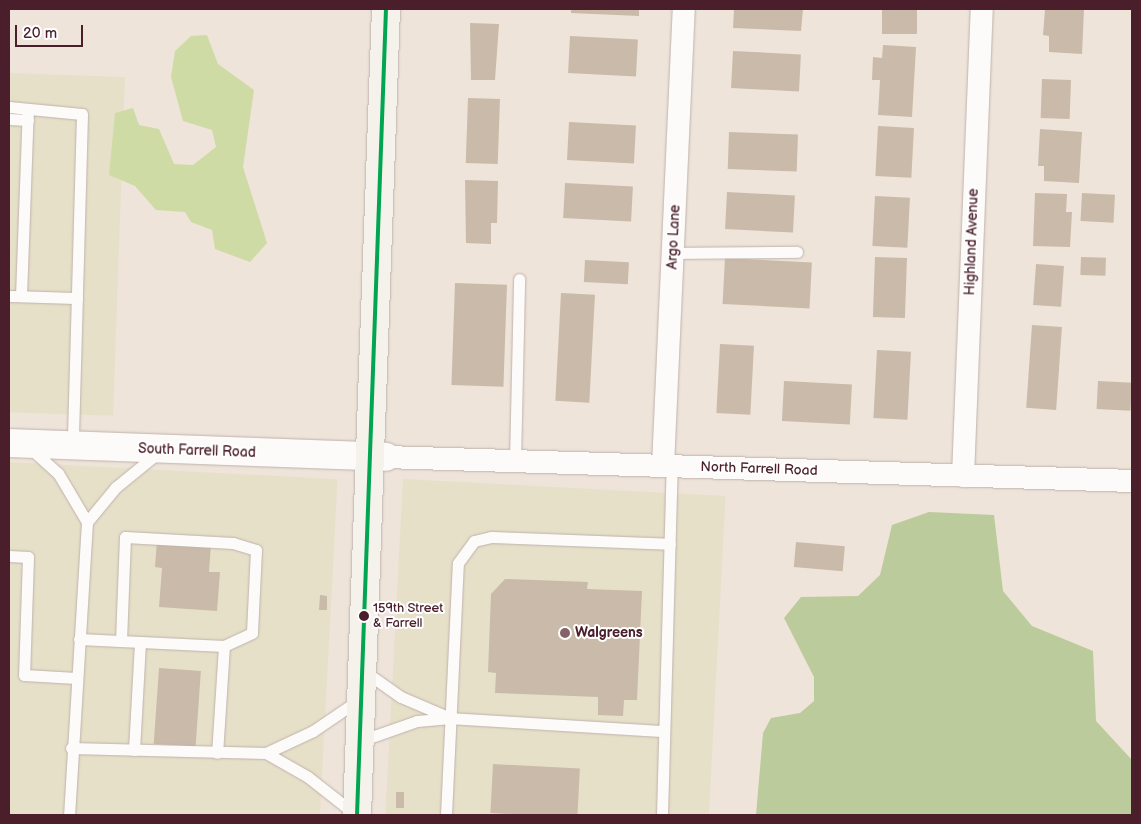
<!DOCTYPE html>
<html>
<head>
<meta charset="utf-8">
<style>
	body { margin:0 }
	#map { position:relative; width:1141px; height:824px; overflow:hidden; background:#efe4d9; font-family:"Balsamiq Sans",sans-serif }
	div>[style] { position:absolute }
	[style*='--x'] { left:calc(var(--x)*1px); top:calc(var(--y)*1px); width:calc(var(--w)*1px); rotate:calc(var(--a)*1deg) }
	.built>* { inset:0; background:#e7e0c8; transform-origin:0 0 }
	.green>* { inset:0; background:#cfdba5 }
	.forest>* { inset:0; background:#bbcb9c }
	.building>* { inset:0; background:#cabaa9; transform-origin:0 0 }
	.roads { filter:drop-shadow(0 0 1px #beb2ad) drop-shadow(0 0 1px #beb2ad) }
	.service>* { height:11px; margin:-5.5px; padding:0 5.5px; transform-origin:5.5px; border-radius:5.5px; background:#fdfbf9 }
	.minor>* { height:22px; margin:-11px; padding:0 11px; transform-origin:11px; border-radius:11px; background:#fdfbf9 }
	.tertiary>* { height:28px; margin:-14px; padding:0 14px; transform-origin:14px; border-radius:14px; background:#fdfbf9 }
	.secondary>* { height:28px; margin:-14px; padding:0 14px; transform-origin:14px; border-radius:14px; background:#f5f1eb }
	.bus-1>* { height:4px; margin:-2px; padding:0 2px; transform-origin:2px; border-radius:2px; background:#00a651 }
	.dots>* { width:14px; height:14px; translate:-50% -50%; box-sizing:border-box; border:2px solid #fff; border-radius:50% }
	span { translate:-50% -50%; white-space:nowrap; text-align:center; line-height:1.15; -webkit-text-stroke:4px #fff; paint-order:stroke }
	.bus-label { font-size:13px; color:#4a1f2b }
	.left { translate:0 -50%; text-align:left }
	.street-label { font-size:14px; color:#4a1f2b }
	.poi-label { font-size:14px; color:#4a1f2b; font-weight:700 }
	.frame { position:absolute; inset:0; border:10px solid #4a1f2b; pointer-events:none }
	.scale { position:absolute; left:15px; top:25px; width:68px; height:22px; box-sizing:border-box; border:2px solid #4a1f2b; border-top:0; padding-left:6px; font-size:15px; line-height:18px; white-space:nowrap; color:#4a1f2b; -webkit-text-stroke:4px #fff; paint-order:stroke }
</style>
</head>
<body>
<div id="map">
	<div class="built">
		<i style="left:9px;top:73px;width:116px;height:339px;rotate:2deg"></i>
		<i style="left:9px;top:462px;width:329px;height:353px;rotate:3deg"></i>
		<i style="left:403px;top:479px;width:323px;height:336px;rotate:3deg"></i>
	</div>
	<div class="green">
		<i style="clip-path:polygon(207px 35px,218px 64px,254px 90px,243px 167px,267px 243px,250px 262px,215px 249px,212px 230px,191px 222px,185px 212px,156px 210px,135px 186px,109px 175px,115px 113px,133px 108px,139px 125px,159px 129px,174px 164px,193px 165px,216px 147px,212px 130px,183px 121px,171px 77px,175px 51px,191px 36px)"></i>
	</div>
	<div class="forest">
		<i style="clip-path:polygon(929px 512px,994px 515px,1003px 591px,1032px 626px,1093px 651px,1096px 721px,1132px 760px,1132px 815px,756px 815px,763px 733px,771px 718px,800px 713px,814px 701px,814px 677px,784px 618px,801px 597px,858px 596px,880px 575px,892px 525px)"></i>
	</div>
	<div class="building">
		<i style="clip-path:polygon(571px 9px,639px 9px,639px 16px,571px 13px)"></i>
		<i style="clip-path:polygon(734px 9px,803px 9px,801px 31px,733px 28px)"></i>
		<i style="left:882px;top:9px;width:35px;height:25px"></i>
		<i style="clip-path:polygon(1045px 9px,1084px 9px,1082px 54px,1049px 52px,1049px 36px,1043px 35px)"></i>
		<i style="clip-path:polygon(470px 23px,499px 24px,495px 80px,471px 80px)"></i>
		<i style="left:570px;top:36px;width:68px;height:37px;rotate:3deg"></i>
		<i style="clip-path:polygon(883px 45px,916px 47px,912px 117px,878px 115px,880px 80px,872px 80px,873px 57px,882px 58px)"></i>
		<i style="left:733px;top:51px;width:68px;height:37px;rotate:3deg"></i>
		<i style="left:1042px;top:79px;width:29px;height:39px;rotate:2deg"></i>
		<i style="left:468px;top:98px;width:32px;height:65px;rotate:2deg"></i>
		<i style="left:569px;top:122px;width:67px;height:38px;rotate:3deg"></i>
		<i style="left:878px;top:126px;width:36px;height:50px;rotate:3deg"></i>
		<i style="clip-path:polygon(1040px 129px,1082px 132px,1079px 183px,1044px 181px,1044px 166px,1038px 166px)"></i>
		<i style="left:729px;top:132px;width:69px;height:37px;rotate:2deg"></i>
		<i style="clip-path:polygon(465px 180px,498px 181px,497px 223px,491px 223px,491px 244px,466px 243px)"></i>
		<i style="left:565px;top:183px;width:68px;height:35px;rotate:3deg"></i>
		<i style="left:727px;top:192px;width:68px;height:37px;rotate:3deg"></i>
		<i style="clip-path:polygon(1035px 193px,1067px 194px,1066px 212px,1072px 212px,1070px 247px,1033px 246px)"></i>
		<i style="left:1082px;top:193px;width:33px;height:28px;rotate:3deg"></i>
		<i style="left:875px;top:196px;width:35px;height:50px;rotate:3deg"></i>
		<i style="left:875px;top:257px;width:32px;height:60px;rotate:2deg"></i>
		<i style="left:1081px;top:257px;width:25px;height:18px;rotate:2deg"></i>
		<i style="left:725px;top:258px;width:87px;height:46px;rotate:3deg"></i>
		<i style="left:585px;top:260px;width:44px;height:22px;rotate:3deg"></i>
		<i style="left:1036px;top:264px;width:28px;height:41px;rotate:4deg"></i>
		<i style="left:455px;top:283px;width:52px;height:102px;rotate:2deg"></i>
		<i style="left:561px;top:293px;width:34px;height:108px;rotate:3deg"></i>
		<i style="left:1032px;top:325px;width:30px;height:83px;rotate:4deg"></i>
		<i style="left:720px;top:344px;width:34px;height:69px;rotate:3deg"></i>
		<i style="left:877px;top:350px;width:34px;height:68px;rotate:3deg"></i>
		<i style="left:784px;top:381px;width:68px;height:40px;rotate:3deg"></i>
		<i style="left:1098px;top:381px;width:34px;height:28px;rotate:3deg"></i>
		<i style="clip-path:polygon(157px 540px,211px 544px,209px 572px,220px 572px,217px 611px,159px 607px,162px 568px,155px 567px)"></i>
		<i style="left:796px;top:542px;width:49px;height:25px;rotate:5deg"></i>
		<i style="clip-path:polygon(505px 579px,588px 582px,587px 589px,642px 591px,637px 700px,624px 700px,623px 716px,598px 715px,598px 697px,495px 693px,496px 673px,488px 672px,491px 594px)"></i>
		<i style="clip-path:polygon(320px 595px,327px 596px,327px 610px,319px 610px)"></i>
		<i style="left:159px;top:668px;width:42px;height:76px;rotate:4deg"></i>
		<i style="left:493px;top:764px;width:87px;height:49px;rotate:3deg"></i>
		<i style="left:396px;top:792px;width:8px;height:16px"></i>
	</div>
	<div class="roads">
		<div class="service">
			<i style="--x:9;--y:107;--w:73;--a:5.5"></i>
			<i style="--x:82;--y:114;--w:332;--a:91.6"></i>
			<i style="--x:9;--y:119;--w:19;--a:3"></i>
			<i style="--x:673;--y:253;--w:124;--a:-0.5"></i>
			<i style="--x:9;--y:296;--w:68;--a:1.7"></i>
			<i style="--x:21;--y:296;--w:187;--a:-87.9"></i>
			<i style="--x:31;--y:449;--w:36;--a:42"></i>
			<i style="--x:58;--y:473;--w:57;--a:59.4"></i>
			<i style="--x:87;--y:522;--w:294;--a:93.5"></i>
			<i style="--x:515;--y:461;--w:182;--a:-88.7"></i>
			<i style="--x:87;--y:522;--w:45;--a:-50.4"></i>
			<i style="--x:116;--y:487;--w:55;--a:-39.1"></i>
			<i style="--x:9;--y:556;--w:19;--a:3"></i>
			<i style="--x:28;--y:557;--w:118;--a:91.9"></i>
			<i style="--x:24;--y:675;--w:52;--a:3.3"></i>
			<i style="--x:79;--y:639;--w:145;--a:2.8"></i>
			<i style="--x:224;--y:646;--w:107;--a:93.7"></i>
			<i style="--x:121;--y:641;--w:104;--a:-87.8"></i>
			<i style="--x:125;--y:537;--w:108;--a:3.2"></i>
			<i style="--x:233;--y:543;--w:24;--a:17"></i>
			<i style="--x:256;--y:550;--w:83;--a:92.8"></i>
			<i style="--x:252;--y:633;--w:31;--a:155"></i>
			<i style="--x:364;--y:671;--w:45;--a:35.1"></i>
			<i style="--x:401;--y:697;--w:51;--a:23.1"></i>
			<i style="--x:360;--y:741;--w:60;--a:-19.3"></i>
			<i style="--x:417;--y:721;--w:33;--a:-5"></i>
			<i style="--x:450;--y:718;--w:214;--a:3.5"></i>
			<i style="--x:71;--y:748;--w:195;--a:1.5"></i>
			<i style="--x:266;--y:753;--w:52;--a:-25.1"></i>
			<i style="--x:313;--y:731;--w:57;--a:-34.2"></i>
			<i style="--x:134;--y:750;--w:108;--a:-86.8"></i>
			<i style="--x:266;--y:753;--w:48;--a:29.7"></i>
			<i style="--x:308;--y:777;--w:60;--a:38.2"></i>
			<i style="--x:446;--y:815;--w:252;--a:-87.3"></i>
			<i style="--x:458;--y:563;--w:27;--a:-54"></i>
			<i style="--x:474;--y:541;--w:17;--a:-13"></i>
			<i style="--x:491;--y:537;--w:179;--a:2.2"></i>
			<i style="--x:662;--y:815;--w:349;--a:-88.4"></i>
		</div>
		<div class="minor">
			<i style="--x:386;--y:457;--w:746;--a:1.84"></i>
			<i style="--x:663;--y:466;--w:457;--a:-87.4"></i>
			<i style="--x:963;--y:476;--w:467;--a:-87.7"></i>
		</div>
		<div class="tertiary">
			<i style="--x:9;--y:443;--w:377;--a:2.1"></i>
		</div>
		<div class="secondary">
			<i style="--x:357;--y:815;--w:807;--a:-87.94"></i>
		</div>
	</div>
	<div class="bus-1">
		<i style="--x:357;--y:815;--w:807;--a:-87.94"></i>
	</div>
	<div class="dots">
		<i style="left:364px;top:616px;background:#4a1f2b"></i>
		<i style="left:565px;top:633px;background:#846468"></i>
	</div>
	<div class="bus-label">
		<span class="left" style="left:373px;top:616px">159th Street<br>&amp; Farrell</span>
	</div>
	<div class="street-label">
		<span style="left:674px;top:237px;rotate:-87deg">Argo Lane</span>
		<span style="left:972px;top:242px;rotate:-88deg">Highland Avenue</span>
		<span style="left:197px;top:451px;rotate:2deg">South Farrell Road</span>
		<span style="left:759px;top:469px;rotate:2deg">North Farrell Road</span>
	</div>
	<div class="poi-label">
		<span class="left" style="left:575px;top:633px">Walgreens</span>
	</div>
	<div class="frame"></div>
	<div class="scale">20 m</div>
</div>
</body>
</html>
